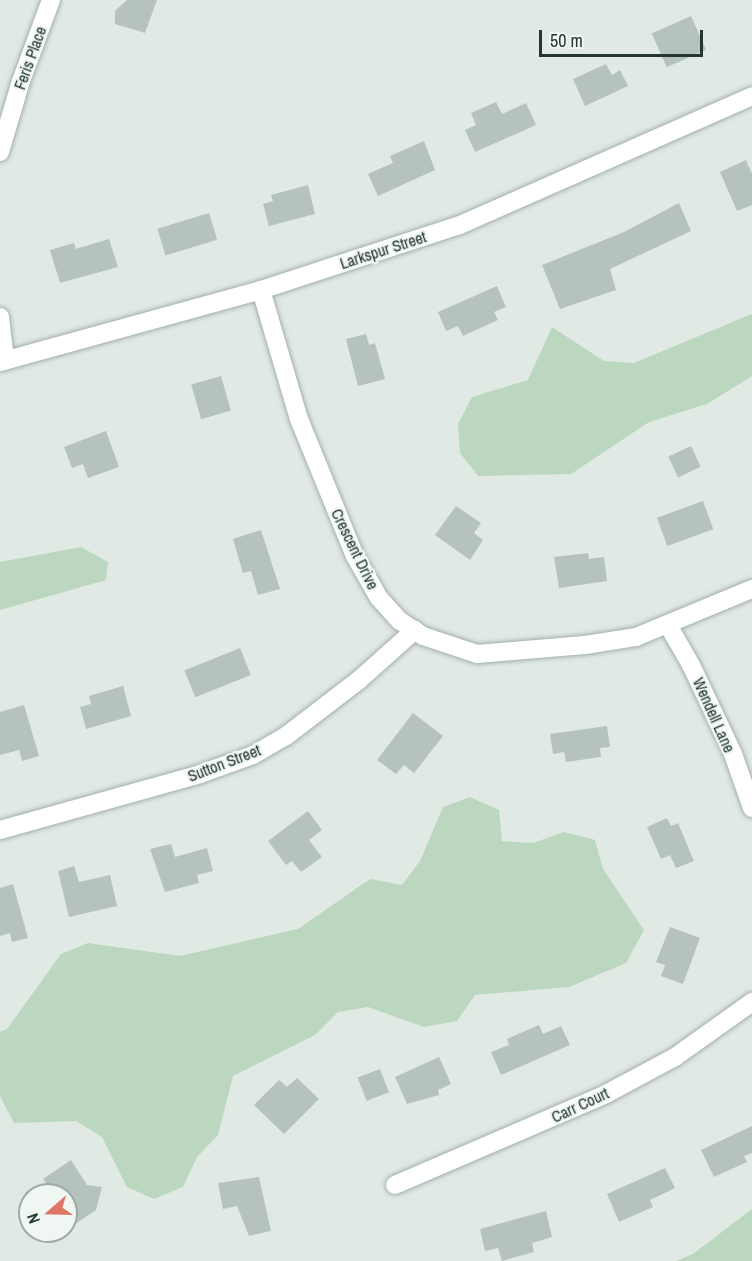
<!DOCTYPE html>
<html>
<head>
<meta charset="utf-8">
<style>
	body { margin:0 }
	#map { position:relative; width:752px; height:1261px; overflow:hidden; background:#e0e9e4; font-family:"Archivo Narrow",sans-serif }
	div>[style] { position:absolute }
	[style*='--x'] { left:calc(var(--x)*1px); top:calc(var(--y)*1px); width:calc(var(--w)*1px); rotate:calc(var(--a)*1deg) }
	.green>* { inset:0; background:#bbd7bf }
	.building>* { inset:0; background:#b6c3bc; transform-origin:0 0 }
	.roads { filter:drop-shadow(0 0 2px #a4b0aa) drop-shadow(0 0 2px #a4b0aa) }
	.minor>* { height:18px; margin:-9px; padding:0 9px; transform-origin:9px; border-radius:9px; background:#fff }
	span { translate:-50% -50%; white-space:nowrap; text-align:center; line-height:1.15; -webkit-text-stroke:4.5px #f0f6f2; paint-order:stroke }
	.street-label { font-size:16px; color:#23372f }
	.north { position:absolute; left:18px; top:1183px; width:60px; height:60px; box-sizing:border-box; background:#f0f6f2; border:2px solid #9eaaa4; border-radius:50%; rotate:250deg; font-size:16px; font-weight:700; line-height:24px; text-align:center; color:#23372f }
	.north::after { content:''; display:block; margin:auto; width:21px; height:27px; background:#e07567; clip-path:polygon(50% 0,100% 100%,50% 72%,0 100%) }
	.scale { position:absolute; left:539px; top:30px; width:164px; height:27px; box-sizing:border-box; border:3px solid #23372f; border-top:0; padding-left:8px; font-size:18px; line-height:21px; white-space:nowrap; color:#23372f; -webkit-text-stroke:4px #f0f6f2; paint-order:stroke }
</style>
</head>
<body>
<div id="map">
	<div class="green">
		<i style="clip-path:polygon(752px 314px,752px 376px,707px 404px,649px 422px,571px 474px,478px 476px,460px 453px,458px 424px,472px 397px,528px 380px,552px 327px,604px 361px,634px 363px)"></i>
		<i style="clip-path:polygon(81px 547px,108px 562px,106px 580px,0 610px,0 562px)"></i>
		<i style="clip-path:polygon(470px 797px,499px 810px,502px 841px,533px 843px,564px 832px,595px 840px,603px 869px,644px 930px,626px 963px,569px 987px,475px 995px,457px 1021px,424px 1027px,368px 1007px,338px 1012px,315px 1035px,233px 1076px,218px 1135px,197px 1157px,183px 1187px,154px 1199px,127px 1187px,102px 1137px,76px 1121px,14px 1123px,0 1096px,0 1032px,7px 1029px,61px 954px,88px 943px,180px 956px,298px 929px,370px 879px,402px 885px,420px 861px,443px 807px)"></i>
		<i style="clip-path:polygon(752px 1209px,752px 1261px,676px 1261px,693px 1254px)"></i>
	</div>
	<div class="building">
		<i style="clip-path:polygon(127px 0,157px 0,145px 33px,115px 24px,115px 11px)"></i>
		<i style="left:691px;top:16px;width:37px;height:43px;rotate:66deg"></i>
		<i style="clip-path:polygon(606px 64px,612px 75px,620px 70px,628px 86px,585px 106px,573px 79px)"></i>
		<i style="clip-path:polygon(496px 102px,502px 114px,526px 103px,536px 125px,475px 152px,465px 130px,476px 125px,471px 113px)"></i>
		<i style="clip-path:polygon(424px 141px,435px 170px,378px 196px,368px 174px,393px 163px,390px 156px)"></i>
		<i style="clip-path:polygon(746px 160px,752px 174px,752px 205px,737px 211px,720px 172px)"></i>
		<i style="clip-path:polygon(308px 185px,315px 214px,269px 226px,263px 204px,273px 201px,271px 195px)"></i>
		<i style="clip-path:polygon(679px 203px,691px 231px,610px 269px,616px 290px,560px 309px,542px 265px,624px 232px)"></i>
		<i style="left:209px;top:213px;width:28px;height:54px;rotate:73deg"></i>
		<i style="clip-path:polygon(109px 239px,118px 267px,60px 283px,50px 250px,74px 243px,76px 249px)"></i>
		<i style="clip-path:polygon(497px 286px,506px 307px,494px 312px,498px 320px,463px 336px,458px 326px,446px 331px,438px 312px)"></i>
		<i style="clip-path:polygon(366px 334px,369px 345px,375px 343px,385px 379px,358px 386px,346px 339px)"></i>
		<i style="left:221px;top:376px;width:36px;height:31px;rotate:74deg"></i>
		<i style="clip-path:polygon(106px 431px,119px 467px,88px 478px,83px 464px,72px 468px,64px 447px)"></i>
		<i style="left:691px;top:446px;width:23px;height:25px;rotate:65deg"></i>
		<i style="left:703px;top:501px;width:30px;height:49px;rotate:70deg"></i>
		<i style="clip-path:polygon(456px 506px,481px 523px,474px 533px,483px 540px,470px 560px,435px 535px)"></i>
		<i style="clip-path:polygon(261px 530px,280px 589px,258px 595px,251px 571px,243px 573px,233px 539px)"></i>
		<i style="clip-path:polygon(588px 553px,589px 559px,604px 557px,607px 581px,559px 588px,554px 557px)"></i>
		<i style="left:240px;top:648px;width:29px;height:60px;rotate:68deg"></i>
		<i style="clip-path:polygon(123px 686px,131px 716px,86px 729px,80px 707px,91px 704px,89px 696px)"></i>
		<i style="clip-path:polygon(24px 705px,39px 756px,22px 761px,19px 750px,0 755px,0 712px)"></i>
		<i style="clip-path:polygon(413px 713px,443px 736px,414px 773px,404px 765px,396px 774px,377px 760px)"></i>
		<i style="clip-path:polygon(607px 726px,610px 747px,600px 748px,601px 757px,566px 762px,564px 752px,553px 754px,550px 734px)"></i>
		<i style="clip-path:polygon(308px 811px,322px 830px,309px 840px,322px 857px,301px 872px,292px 861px,286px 865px,268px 841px)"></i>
		<i style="clip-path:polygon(667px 818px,671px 826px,678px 823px,694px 861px,676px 868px,670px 855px,661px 859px,647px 827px)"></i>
		<i style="clip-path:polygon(171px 844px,175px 857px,207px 848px,213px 871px,197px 875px,199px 883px,165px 892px,150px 849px)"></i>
		<i style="clip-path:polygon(74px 866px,79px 882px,110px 875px,117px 906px,69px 917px,58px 871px)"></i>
		<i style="clip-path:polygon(13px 884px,28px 938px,12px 942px,10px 933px,0 936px,0 888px)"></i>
		<i style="clip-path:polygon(670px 927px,700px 938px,683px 984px,661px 976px,665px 965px,656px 962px)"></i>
		<i style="clip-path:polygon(539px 1025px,543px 1034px,561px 1026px,570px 1045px,501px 1075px,491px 1052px,509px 1045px,507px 1039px)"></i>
		<i style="clip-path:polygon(439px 1057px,451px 1084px,438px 1090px,439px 1095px,407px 1104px,395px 1077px)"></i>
		<i style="left:380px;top:1069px;width:25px;height:24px;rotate:69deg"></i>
		<i style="clip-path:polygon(297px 1078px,319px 1099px,284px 1134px,254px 1105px,279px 1080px,287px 1087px)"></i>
		<i style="clip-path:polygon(752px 1126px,752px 1153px,744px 1156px,747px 1162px,714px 1177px,701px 1150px)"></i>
		<i style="clip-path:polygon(71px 1160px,87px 1185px,102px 1187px,96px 1210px,75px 1224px,66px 1211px,66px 1195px,55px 1195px,43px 1179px)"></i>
		<i style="clip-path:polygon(665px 1168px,675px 1188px,650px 1200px,653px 1207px,619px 1222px,607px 1194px)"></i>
		<i style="clip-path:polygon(259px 1177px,271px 1231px,249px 1236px,237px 1206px,223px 1209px,218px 1183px)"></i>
		<i style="clip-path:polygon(546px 1211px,552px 1237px,532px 1243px,534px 1252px,502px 1261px,498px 1248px,485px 1251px,480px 1229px)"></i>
	</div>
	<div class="roads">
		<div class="minor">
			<i style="--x:0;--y:152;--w:74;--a:-73.5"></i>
			<i style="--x:21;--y:81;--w:86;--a:-69.7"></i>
			<i style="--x:261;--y:290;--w:134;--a:73.6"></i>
			<i style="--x:299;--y:419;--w:148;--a:67.8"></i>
			<i style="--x:355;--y:556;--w:48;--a:60.3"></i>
			<i style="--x:379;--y:598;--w:31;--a:48"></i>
			<i style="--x:400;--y:621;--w:27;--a:33"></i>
			<i style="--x:423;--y:636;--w:57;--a:18.4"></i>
			<i style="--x:477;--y:654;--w:108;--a:-4.8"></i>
			<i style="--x:585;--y:645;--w:52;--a:-8.9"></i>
			<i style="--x:636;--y:637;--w:126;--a:-22.5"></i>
			<i style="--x:0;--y:317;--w:43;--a:83.4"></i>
			<i style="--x:0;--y:362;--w:271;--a:-15.4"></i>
			<i style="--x:261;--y:290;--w:209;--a:-18.1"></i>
			<i style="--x:460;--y:225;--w:319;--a:-23.8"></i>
			<i style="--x:668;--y:625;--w:46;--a:60.1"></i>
			<i style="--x:691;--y:665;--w:98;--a:64.7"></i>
			<i style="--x:733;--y:754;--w:57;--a:70.6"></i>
			<i style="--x:0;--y:830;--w:208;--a:-15.6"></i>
			<i style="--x:200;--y:774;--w:56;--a:-19.7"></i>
			<i style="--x:253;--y:755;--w:38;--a:-30"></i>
			<i style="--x:286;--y:736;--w:92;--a:-37.5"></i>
			<i style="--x:359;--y:680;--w:75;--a:-41.8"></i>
			<i style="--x:395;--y:1185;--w:230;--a:-23.3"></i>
			<i style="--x:606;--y:1094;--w:78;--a:-28.2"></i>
			<i style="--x:675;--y:1057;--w:95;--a:-35.5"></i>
		</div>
	</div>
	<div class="street-label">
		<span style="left:30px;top:58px;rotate:-70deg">Feris Place</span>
		<span style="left:383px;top:250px;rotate:-18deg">Larkspur Street</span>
		<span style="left:355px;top:549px;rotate:64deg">Crescent Drive</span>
		<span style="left:714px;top:715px;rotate:66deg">Wendell Lane</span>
		<span style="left:224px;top:763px;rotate:-21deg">Sutton Street</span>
		<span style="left:580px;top:1105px;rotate:-25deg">Carr Court</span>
	</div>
	<div class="north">N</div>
	<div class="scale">50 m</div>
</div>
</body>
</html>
